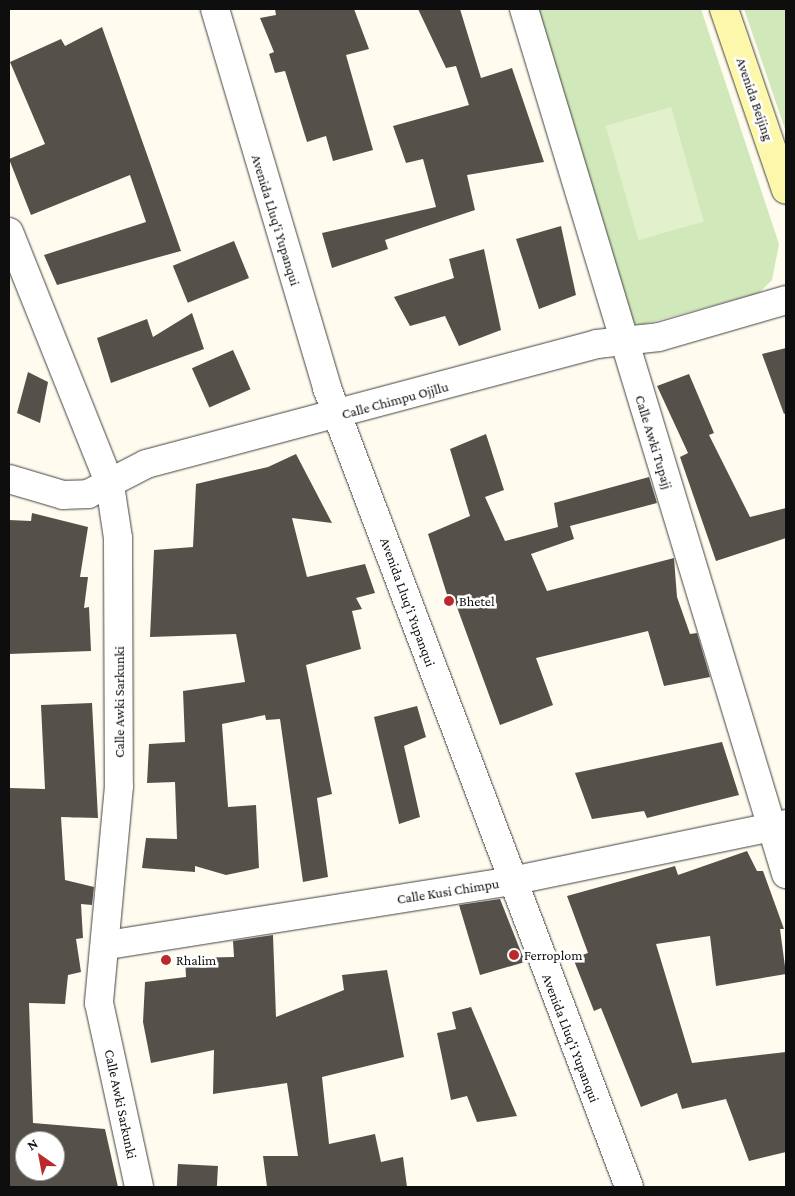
<!DOCTYPE html>
<html>
<head>
<meta charset="utf-8">
<style>
	body { margin:0 }
	#map { position:relative; width:795px; height:1196px; overflow:hidden; background:#fffcef; font-family:"Crimson Pro",serif }
	div>[style] { position:absolute }
	[style*='--x'] { left:calc(var(--x)*1px); top:calc(var(--y)*1px); width:calc(var(--w)*1px); rotate:calc(var(--a)*1deg) }
	.green>* { inset:0; background:#d0e8ba }
	.pitch>* { inset:0; background:#e2f0cb; transform-origin:0 0 }
	.building>* { inset:0; background:#56504b; transform-origin:0 0 }
	.roads { filter:drop-shadow(0 0 1px #414141) drop-shadow(0 0 1px #414141) }
	.street>* { height:28px; margin:-14px; padding:0 14px; transform-origin:14px; border-radius:14px; background:#fff }
	.secondary>* { height:28px; margin:-14px; padding:0 14px; transform-origin:14px; border-radius:14px; background:#fdf7ac }
	.dots>* { width:14px; height:14px; translate:-50% -50%; box-sizing:border-box; border:2px solid #fff; border-radius:50% }
	span { translate:-50% -50%; white-space:nowrap; text-align:center; line-height:1.15; -webkit-text-stroke:5px #fff; paint-order:stroke }
	.street-label { font-size:14px; color:#0e0e0e }
	.poi-label { font-size:14px; color:#0e0e0e }
	.left { translate:0 -50%; text-align:left }
	.frame { position:absolute; inset:0; border:10px solid #0e0e0e; pointer-events:none }
	.north { position:absolute; left:15px; top:1131px; width:50px; height:50px; box-sizing:border-box; background:#fff; border:1px solid #9f9f9f; border-radius:50%; rotate:327deg; font-size:14px; font-weight:700; line-height:20px; text-align:center; color:#0e0e0e }
	.north::after { content:''; display:block; margin:auto; width:18px; height:22px; background:#bb292a; clip-path:polygon(50% 0,100% 100%,50% 72%,0 100%) }
</style>
</head>
<body>
<div id="map">
	<div class="green">
		<i style="clip-path:polygon(535px 9px,701px 9px,779px 244px,772px 280px,759px 293px,641px 325px,629px 322px)"></i>
		<i style="clip-path:polygon(744px 9px,786px 9px,786px 132px)"></i>
	</div>
	<div class="pitch">
		<i style="left:671px;top:107px;width:119px;height:68px;rotate:74deg"></i>
	</div>
	<div class="building">
		<i style="clip-path:polygon(275px 9px,354px 9px,369px 49px,346px 55px,373px 150px,333px 161px,326px 136px,307px 142px,285px 71px,275px 73px,269px 54px,274px 52px,260px 18px,276px 15px)"></i>
		<i style="clip-path:polygon(418px 9px,460px 9px,481px 78px,512px 68px,544px 162px,467px 175px,475px 210px,385px 240px,388px 249px,332px 268px,322px 233px,436px 207px,423px 159px,406px 163px,393px 126px,469px 105px,456px 66px,446px 68px)"></i>
		<i style="clip-path:polygon(102px 27px,181px 251px,57px 285px,44px 255px,146px 222px,130px 175px,31px 215px,9px 159px,45px 144px,10px 62px,61px 39px,65px 46px)"></i>
		<i style="clip-path:polygon(561px 226px,576px 295px,539px 309px,516px 239px)"></i>
		<i style="left:234px;top:241px;width:40px;height:66px;rotate:68deg"></i>
		<i style="clip-path:polygon(484px 249px,501px 330px,459px 346px,445px 316px,410px 326px,394px 297px,454px 278px,449px 259px)"></i>
		<i style="clip-path:polygon(192px 313px,204px 349px,111px 383px,97px 338px,147px 319px,153px 337px)"></i>
		<i style="clip-path:polygon(786px 348px,786px 413px,784px 414px,762px 354px)"></i>
		<i style="left:233px;top:350px;width:43px;height:45px;rotate:66deg"></i>
		<i style="clip-path:polygon(28px 372px,48px 382px,40px 423px,17px 413px)"></i>
		<i style="clip-path:polygon(689px 374px,714px 433px,709px 435px,750px 517px,786px 508px,786px 538px,716px 561px,680px 457px,688px 453px,657px 386px)"></i>
		<i style="clip-path:polygon(486px 434px,504px 490px,485px 497px,505px 541px,558px 527px,554px 503px,649px 477px,657px 503px,570px 526px,574px 539px,531px 554px,547px 591px,674px 558px,677px 597px,690px 634px,697px 633px,710px 677px,664px 686px,648px 631px,536px 658px,553px 705px,500px 725px,454px 599px,449px 601px,428px 534px,470px 516px,450px 449px)"></i>
		<i style="clip-path:polygon(296px 454px,332px 523px,292px 518px,307px 577px,365px 564px,375px 593px,356px 598px,362px 609px,352px 611px,361px 649px,306px 665px,332px 794px,317px 798px,328px 877px,303px 882px,280px 719px,266px 720px,265px 715px,222px 724px,228px 807px,256px 805px,259px 868px,226px 875px,195px 866px,195px 872px,142px 868px,146px 838px,177px 839px,175px 782px,147px 783px,149px 744px,185px 742px,183px 691px,245px 682px,236px 634px,150px 637px,154px 550px,193px 547px,196px 484px,268px 467px)"></i>
		<i style="clip-path:polygon(32px 513px,88px 527px,80px 577px,88px 577px,84px 608px,89px 607px,91px 651px,9px 654px,9px 520px,31px 521px)"></i>
		<i style="clip-path:polygon(evenodd,92px 703px,98px 818px,61px 817px,65px 880px,94px 887px,92px 905px,81px 904px,83px 938px,76px 939px,81px 972px,68px 975px,65px 1004px,29px 1003px,33px 1123px,105px 1129px,118px 1187px,9px 1187px,9px 788px,45px 789px,41px 705px,92px 703px,25px 1141px,55px 1141px,55px 1171px,25px 1171px,25px 1141px)"></i>
		<i style="clip-path:polygon(417px 706px,426px 737px,404px 746px,420px 817px,399px 824px,374px 717px)"></i>
		<i style="clip-path:polygon(722px 742px,739px 795px,647px 818px,644px 811px,592px 819px,575px 773px)"></i>
		<i style="clip-path:polygon(747px 851px,757px 871px,763px 871px,784px 929px,780px 929px,786px 974px,716px 986px,710px 936px,656px 944px,692px 1063px,786px 1052px,786px 1152px,749px 1161px,726px 1099px,682px 1109px,677px 1093px,641px 1107px,601px 1008px,594px 1011px,573px 958px,588px 953px,567px 896px,675px 866px,678px 875px)"></i>
		<i style="clip-path:polygon(500px 899px,525px 962px,480px 975px,459px 905px)"></i>
		<i style="clip-path:polygon(273px 935px,276px 1017px,344px 990px,342px 975px,387px 970px,404px 1057px,322px 1077px,329px 1144px,375px 1134px,381px 1162px,403px 1157px,407px 1187px,267px 1187px,263px 1156px,298px 1156px,287px 1083px,213px 1094px,214px 1050px,151px 1063px,143px 1022px,145px 982px,186px 977px,185px 958px,234px 957px,233px 941px)"></i>
		<i style="clip-path:polygon(471px 1007px,517px 1116px,477px 1122px,467px 1096px,451px 1100px,437px 1033px,456px 1029px,452px 1012px)"></i>
		<i style="left:178px;top:1164px;width:40px;height:23px;rotate:3deg"></i>
	</div>
	<div class="roads">
		<div class="street">
			<i style="--x:215;--y:9;--w:395;--a:73.5"></i>
			<i style="--x:327;--y:388;--w:854;--a:69.29"></i>
			<i style="--x:524;--y:9;--w:904;--a:73.15"></i>
			<i style="--x:9;--y:232;--w:272;--a:68.2"></i>
			<i style="--x:110;--y:485;--w:54;--a:81.4"></i>
			<i style="--x:118;--y:538;--w:248;--a:89.8"></i>
			<i style="--x:119;--y:786;--w:218;--a:95.3"></i>
			<i style="--x:99;--y:1003;--w:188;--a:77.7"></i>
			<i style="--x:9;--y:479;--w:56;--a:16.5"></i>
			<i style="--x:63;--y:495;--w:25;--a:-2"></i>
			<i style="--x:88;--y:494;--w:65;--a:-27.3"></i>
			<i style="--x:146;--y:464;--w:467;--a:-14.9"></i>
			<i style="--x:597;--y:344;--w:62;--a:-6.4"></i>
			<i style="--x:659;--y:337;--w:132;--a:-16.2"></i>
			<i style="--x:108;--y:945;--w:408;--a:-9"></i>
			<i style="--x:511;--y:881;--w:281;--a:-11.7"></i>
		</div>
		<div class="secondary">
			<i style="--x:724;--y:9;--w:191;--a:71.1"></i>
		</div>
	</div>
	<div class="dots">
		<i style="left:449px;top:601px;background:#bb292a"></i>
		<i style="left:514px;top:955px;background:#bb292a"></i>
		<i style="left:166px;top:960px;background:#bb292a"></i>
	</div>
	<div class="street-label">
		<span style="left:755px;top:99px;rotate:71deg">Avenida Beijing</span>
		<span style="left:276px;top:220px;rotate:73deg">Avenida Lluq'i Yupanqui</span>
		<span style="left:395px;top:400px;rotate:-15deg">Calle Chimpu Ojjllu</span>
		<span style="left:654px;top:442px;rotate:73deg">Calle Awki Tupajj</span>
		<span style="left:408px;top:602px;rotate:70deg">Avenida Lluq'i Yupanqui</span>
		<span style="left:119px;top:702px;rotate:-90deg">Calle Awki Sarkunki</span>
		<span style="left:448px;top:891px;rotate:-9deg">Calle Kusi Chimpu</span>
		<span style="left:571px;top:1038px;rotate:69deg">Avenida Lluq'i Yupanqui</span>
		<span style="left:121px;top:1104px;rotate:78deg">Calle Awki Sarkunki</span>
	</div>
	<div class="poi-label">
		<span class="left" style="left:459px;top:601px">Bhetel</span>
		<span class="left" style="left:524px;top:955px">Ferroplom</span>
		<span class="left" style="left:176px;top:960px">Rhalim</span>
	</div>
	<div class="frame"></div>
	<div class="north">N</div>
</div>
</body>
</html>
